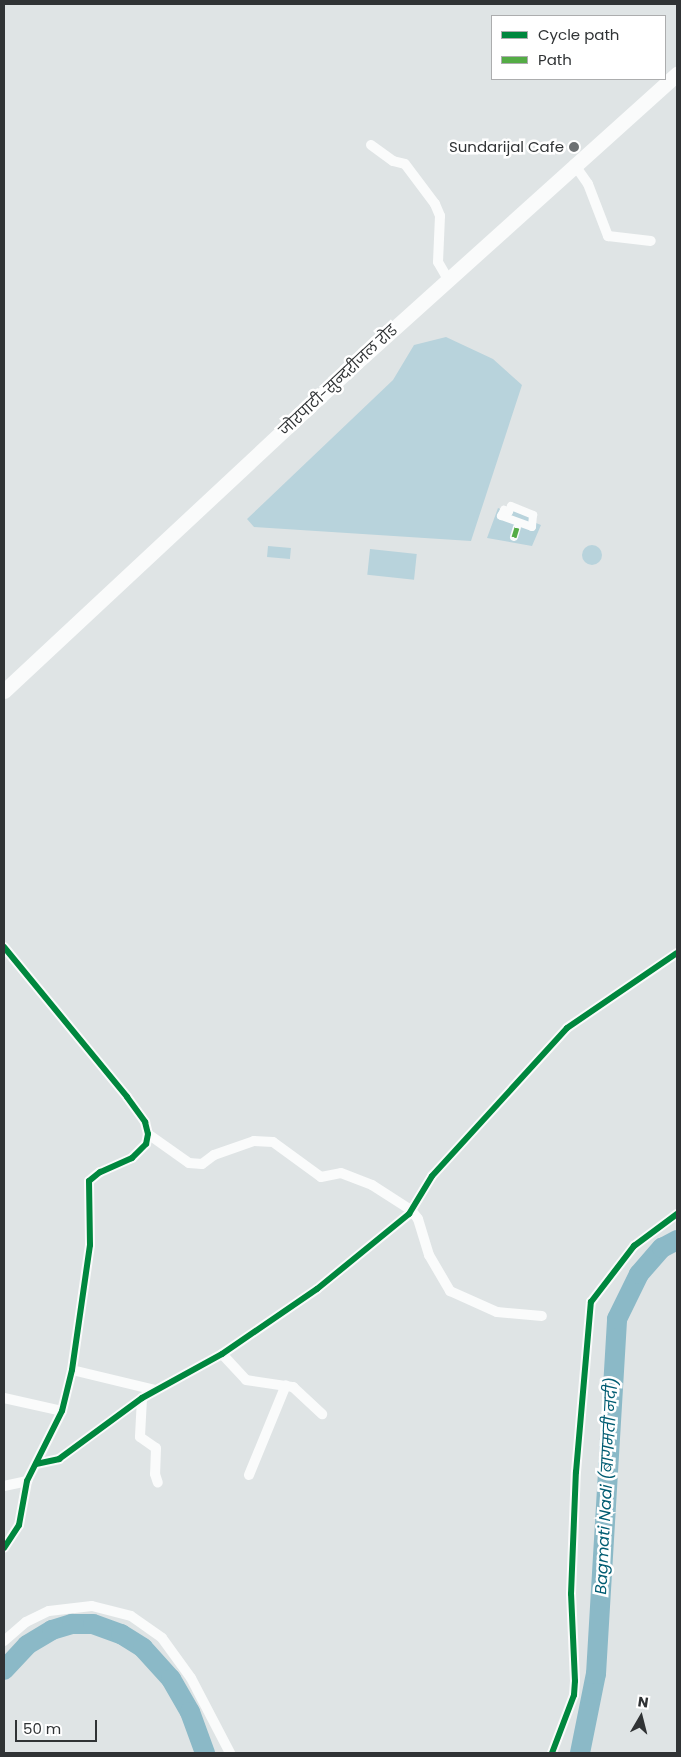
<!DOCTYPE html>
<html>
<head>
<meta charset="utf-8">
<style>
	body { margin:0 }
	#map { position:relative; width:681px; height:1757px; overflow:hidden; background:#dfe4e5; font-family:Poppins,"Noto Sans Devanagari",sans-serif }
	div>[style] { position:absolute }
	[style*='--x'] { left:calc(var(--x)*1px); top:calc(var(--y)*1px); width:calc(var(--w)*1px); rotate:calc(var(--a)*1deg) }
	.green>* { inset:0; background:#b8d3dc; transform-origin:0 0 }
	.round { border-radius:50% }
	.river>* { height:20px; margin:-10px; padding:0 10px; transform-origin:10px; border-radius:10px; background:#8bb9c7 }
	.pedestrian>* { height:8px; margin:-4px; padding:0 4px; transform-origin:4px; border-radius:4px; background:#fafbfb }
	.minor>* { height:10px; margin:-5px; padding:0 5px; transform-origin:5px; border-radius:5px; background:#fafbfb }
	.secondary>* { height:15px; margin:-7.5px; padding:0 7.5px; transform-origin:7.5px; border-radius:7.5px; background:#fafbfb }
	.quiet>* { height:5px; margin-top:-2.5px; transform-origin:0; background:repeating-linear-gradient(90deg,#54ac45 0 10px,transparent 0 15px) }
	.cycleway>* { height:6px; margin:-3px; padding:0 3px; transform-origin:3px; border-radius:3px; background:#00873e }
	.dots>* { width:14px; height:14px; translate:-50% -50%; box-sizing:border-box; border:2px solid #fff; border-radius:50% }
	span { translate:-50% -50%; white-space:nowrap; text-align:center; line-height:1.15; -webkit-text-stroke:5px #fff; paint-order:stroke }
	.poi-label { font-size:15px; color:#303335 }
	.right { translate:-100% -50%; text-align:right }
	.street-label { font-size:15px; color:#303335 }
	.water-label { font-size:16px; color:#005c72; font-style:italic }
	.frame { position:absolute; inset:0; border:5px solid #303335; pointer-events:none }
	.legend { position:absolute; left:491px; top:15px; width:175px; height:65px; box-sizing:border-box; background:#fff; border:1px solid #acadae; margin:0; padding:6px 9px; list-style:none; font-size:15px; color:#303335 }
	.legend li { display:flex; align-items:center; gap:10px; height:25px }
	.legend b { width:25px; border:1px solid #acadae }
	.north { position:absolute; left:616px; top:1692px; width:50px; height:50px; -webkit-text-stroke:4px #fff; paint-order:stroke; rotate:8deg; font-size:14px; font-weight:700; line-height:20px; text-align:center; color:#303335 }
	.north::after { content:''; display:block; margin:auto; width:18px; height:22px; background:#303335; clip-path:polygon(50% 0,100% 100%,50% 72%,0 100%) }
	.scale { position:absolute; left:15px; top:1720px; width:82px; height:22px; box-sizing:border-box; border:2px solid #303335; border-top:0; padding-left:6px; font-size:15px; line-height:18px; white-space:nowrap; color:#303335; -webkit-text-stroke:4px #fff; paint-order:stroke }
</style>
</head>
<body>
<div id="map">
	<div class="green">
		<i style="clip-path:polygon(446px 337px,493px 359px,522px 385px,471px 541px,254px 527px,247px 519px,393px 380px,414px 345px)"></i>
		<i style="clip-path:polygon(511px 506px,533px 515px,531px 521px,541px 525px,532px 546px,487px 538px,498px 508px,508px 512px)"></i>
		<i class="round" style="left:582px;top:545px;width:20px;height:20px"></i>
		<i style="left:268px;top:546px;width:23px;height:11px;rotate:5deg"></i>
		<i style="left:370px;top:549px;width:47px;height:26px;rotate:6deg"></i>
	</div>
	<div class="river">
		<i style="--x:4;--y:1670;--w:34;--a:-47"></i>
		<i style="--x:27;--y:1645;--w:29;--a:-31"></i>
		<i style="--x:52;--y:1630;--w:21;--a:-17"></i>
		<i style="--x:72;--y:1624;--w:21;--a:0"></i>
		<i style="--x:93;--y:1624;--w:30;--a:20"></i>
		<i style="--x:121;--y:1634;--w:26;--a:32"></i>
		<i style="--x:143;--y:1648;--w:42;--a:47.9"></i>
		<i style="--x:171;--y:1679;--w:38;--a:60"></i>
		<i style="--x:190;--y:1712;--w:44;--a:69.9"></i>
		<i style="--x:580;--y:1753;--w:81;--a:-78.6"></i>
		<i style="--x:596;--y:1674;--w:356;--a:-86.6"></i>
		<i style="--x:617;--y:1319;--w:50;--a:-63.9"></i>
		<i style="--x:639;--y:1274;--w:35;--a:-49"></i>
		<i style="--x:662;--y:1248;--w:17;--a:-28"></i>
	</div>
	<div class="pedestrian">
		<i style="--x:511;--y:506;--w:24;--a:22"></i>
		<i style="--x:533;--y:515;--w:12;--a:95"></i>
		<i style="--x:532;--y:527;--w:33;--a:-160"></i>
		<i style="--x:501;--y:516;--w:7;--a:-63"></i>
		<i style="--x:504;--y:510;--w:5;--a:22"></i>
		<i style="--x:509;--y:512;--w:6;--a:-72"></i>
		<i style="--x:514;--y:537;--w:10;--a:-73"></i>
	</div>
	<div class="minor">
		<i style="--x:371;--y:145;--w:27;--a:36"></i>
		<i style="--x:393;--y:161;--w:12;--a:14"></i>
		<i style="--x:405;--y:164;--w:50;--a:53.1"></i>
		<i style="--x:435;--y:204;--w:13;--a:67"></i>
		<i style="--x:440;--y:216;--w:46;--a:92.5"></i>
		<i style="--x:438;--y:262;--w:20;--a:60"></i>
		<i style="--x:574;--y:164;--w:24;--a:55"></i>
		<i style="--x:588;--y:184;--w:56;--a:69"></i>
		<i style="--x:608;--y:236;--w:43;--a:6.6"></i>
		<i style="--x:4;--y:947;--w:194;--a:50.6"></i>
		<i style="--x:127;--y:1097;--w:31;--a:54"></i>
		<i style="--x:145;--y:1122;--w:12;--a:76"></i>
		<i style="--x:148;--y:1134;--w:10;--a:101"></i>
		<i style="--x:146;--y:1144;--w:20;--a:135"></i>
		<i style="--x:132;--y:1158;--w:35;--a:156"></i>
		<i style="--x:100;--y:1172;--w:14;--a:141"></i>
		<i style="--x:89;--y:1181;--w:64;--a:89.1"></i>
		<i style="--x:90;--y:1245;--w:126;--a:98.2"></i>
		<i style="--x:72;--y:1370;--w:42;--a:103.7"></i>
		<i style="--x:62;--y:1411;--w:78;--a:116.6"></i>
		<i style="--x:27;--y:1481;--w:45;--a:100.3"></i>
		<i style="--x:19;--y:1525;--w:27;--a:123"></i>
		<i style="--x:148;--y:1134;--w:50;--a:35.3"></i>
		<i style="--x:189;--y:1163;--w:13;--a:4"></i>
		<i style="--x:202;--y:1164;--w:15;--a:-37"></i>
		<i style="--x:214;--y:1155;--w:42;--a:-19.3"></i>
		<i style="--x:254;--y:1141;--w:19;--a:3"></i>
		<i style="--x:273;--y:1142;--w:59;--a:36.1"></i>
		<i style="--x:321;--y:1177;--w:20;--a:-11"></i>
		<i style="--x:341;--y:1173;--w:33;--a:21"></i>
		<i style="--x:372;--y:1185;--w:46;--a:32.7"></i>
		<i style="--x:411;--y:1210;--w:11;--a:52"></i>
		<i style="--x:418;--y:1219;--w:38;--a:73"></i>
		<i style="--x:429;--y:1255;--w:42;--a:59.7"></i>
		<i style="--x:450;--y:1291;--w:51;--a:24.1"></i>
		<i style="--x:497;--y:1312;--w:45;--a:5.1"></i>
		<i style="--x:222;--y:1354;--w:35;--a:47"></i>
		<i style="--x:246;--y:1380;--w:48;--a:8.5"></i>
		<i style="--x:293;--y:1387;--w:40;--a:43"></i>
		<i style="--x:72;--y:1370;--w:85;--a:13.5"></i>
		<i style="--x:4;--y:1398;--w:59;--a:12.6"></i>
		<i style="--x:142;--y:1398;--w:39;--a:93"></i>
		<i style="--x:140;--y:1437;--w:19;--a:35"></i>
		<i style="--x:156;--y:1448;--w:26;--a:92"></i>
		<i style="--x:155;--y:1474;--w:9;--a:72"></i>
		<i style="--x:36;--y:1464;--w:24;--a:-12"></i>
		<i style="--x:59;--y:1459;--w:103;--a:-36.3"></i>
		<i style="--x:142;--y:1398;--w:91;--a:-28.8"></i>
		<i style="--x:222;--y:1354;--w:115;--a:-34.4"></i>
		<i style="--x:317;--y:1289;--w:119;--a:-39.2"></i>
		<i style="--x:409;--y:1214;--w:44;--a:-58.8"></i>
		<i style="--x:432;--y:1176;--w:200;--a:-47.6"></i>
		<i style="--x:567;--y:1028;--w:133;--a:-34.3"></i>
		<i style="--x:249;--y:1475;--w:97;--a:-67.7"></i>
		<i style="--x:4;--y:1486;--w:24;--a:-12"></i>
		<i style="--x:4;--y:1641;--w:29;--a:-41"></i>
		<i style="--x:26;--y:1622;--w:25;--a:-26"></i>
		<i style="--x:49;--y:1611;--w:43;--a:-6.6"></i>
		<i style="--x:92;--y:1606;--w:40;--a:14.4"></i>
		<i style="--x:131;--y:1616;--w:38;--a:35"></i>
		<i style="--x:162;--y:1638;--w:49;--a:54.1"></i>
		<i style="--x:191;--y:1678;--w:85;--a:62.5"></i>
		<i style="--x:552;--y:1753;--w:62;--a:-69.2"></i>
		<i style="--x:574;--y:1695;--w:14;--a:-86"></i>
		<i style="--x:575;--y:1681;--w:87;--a:-92.6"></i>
		<i style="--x:571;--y:1594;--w:122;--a:-87.7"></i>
		<i style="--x:576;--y:1472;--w:171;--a:-85"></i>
		<i style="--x:591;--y:1302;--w:71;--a:-52.5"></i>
		<i style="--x:634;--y:1246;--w:54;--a:-36.7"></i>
	</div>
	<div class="secondary">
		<i style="--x:4;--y:691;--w:471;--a:-43"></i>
		<i style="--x:348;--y:370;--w:443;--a:-42"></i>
	</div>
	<div class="quiet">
		<i style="--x:514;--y:537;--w:10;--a:-73"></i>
	</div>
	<div class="cycleway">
		<i style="--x:4;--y:947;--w:194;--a:50.6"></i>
		<i style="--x:127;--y:1097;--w:31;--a:54"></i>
		<i style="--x:145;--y:1122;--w:12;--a:76"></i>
		<i style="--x:148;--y:1134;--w:10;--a:101"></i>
		<i style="--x:146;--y:1144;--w:20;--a:135"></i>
		<i style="--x:132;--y:1158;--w:35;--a:156"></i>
		<i style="--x:100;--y:1172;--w:14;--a:141"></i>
		<i style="--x:89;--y:1181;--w:64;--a:89.1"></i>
		<i style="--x:90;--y:1245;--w:126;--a:98.2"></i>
		<i style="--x:72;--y:1370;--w:42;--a:103.7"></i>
		<i style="--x:62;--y:1411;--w:78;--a:116.6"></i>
		<i style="--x:27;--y:1481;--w:45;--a:100.3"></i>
		<i style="--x:19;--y:1525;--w:27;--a:123"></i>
		<i style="--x:36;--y:1464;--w:24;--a:-12"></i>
		<i style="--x:59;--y:1459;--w:103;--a:-36.3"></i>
		<i style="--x:142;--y:1398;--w:91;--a:-28.8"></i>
		<i style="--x:222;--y:1354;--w:115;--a:-34.4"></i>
		<i style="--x:317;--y:1289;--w:119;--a:-39.2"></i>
		<i style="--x:409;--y:1214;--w:44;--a:-58.8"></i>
		<i style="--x:432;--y:1176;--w:200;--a:-47.6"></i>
		<i style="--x:567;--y:1028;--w:133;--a:-34.3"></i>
		<i style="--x:552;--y:1753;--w:62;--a:-69.2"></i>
		<i style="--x:574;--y:1695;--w:14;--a:-86"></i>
		<i style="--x:575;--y:1681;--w:87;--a:-92.6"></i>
		<i style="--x:571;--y:1594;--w:122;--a:-87.7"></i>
		<i style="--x:576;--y:1472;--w:171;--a:-85"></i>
		<i style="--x:591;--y:1302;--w:71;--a:-52.5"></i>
		<i style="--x:634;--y:1246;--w:54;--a:-36.7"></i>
	</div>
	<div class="dots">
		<i style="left:574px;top:147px;background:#6d7173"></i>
	</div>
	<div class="poi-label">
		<span class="right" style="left:564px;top:147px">Sundarijal Cafe</span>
	</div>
	<div class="street-label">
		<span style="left:338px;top:380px;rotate:-43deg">जोरपाटी-सुन्दरीजल रोड</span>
	</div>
	<div class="water-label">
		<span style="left:607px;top:1486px;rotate:-87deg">Bagmati Nadi (बागमती नदी)</span>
	</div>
	<div class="frame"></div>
	<ul class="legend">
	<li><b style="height:6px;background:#00873e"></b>Cycle path</li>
	<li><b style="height:6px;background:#54ac45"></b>Path</li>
	</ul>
	<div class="north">N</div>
	<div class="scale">50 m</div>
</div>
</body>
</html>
